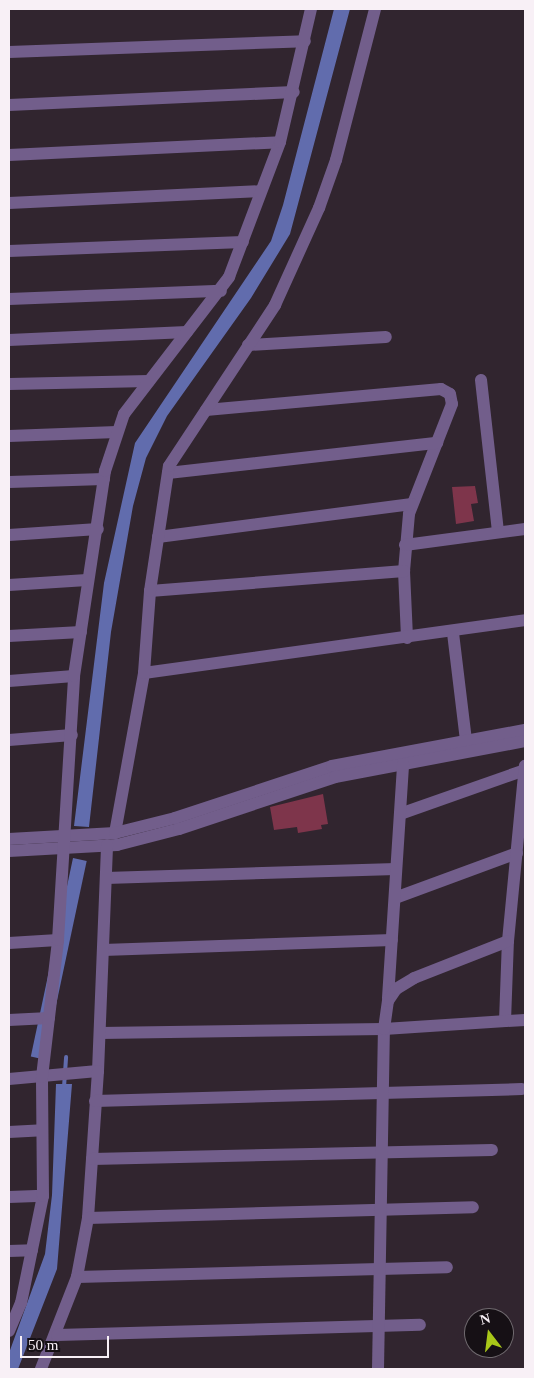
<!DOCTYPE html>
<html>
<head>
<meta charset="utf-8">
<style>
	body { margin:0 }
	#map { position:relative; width:534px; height:1378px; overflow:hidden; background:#31252f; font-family:Georgia,serif }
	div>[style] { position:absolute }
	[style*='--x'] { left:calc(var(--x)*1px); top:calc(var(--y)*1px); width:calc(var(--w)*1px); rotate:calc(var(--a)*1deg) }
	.water>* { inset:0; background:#616cad; transform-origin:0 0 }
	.stream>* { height:4px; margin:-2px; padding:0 2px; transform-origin:2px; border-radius:2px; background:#616cad }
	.building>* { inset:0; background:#7e354b }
	.minor>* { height:12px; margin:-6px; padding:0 6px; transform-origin:6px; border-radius:6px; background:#725e8b }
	span { translate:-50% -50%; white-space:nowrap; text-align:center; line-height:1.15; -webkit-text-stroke:4px #161015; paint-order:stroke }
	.frame { position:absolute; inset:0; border:10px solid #f8f0f6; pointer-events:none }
	.north { position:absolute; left:464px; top:1308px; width:50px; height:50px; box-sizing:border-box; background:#161015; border:1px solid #706a6f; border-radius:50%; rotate:345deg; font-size:14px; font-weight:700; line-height:20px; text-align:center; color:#f8f0f6 }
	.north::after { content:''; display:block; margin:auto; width:18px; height:22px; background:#a9c719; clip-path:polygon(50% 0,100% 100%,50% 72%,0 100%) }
	.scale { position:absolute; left:20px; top:1336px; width:89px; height:22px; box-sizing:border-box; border:2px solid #f8f0f6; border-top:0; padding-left:6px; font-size:15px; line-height:18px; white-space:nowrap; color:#f8f0f6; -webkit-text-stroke:4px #161015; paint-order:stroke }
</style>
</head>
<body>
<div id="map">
	<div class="water">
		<i style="clip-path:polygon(334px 9px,350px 9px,290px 234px,251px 298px,167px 416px,146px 458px,133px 506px,111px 632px,89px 827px,74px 826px,104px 583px,135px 443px,271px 241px,283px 205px)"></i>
		<i style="left:73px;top:858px;width:14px;height:203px;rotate:12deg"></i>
		<i style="clip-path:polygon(56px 1084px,72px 1084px,57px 1269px,18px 1369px,9px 1369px,9px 1353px,45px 1254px,52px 1195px)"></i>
	</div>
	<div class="stream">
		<i style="--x:64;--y:1087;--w:30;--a:-86"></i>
	</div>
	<div class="building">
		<i style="clip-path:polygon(475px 486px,478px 503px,471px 504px,474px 521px,456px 524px,452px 487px)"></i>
		<i style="clip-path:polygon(323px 794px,328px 824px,321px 825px,322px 829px,298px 833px,297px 827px,274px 830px,270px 807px)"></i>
	</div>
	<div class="minor">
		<i style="--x:9;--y:52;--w:296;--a:-2.1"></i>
		<i style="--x:9;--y:105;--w:285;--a:-2.6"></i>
		<i style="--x:9;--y:155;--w:271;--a:-2.7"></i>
		<i style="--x:9;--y:203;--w:252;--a:-2.7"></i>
		<i style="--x:9;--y:251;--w:234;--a:-2.2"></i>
		<i style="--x:9;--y:299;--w:212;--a:-2.2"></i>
		<i style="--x:9;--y:340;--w:178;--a:-2.6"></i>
		<i style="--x:248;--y:345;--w:138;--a:-3.3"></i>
		<i style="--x:481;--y:380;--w:153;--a:83.6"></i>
		<i style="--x:9;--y:384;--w:140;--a:-1.2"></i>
		<i style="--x:206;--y:410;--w:236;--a:-5.1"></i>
		<i style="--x:441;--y:389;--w:10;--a:29"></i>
		<i style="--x:450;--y:394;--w:10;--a:79"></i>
		<i style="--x:452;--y:404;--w:118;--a:111.4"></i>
		<i style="--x:409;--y:514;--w:57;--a:95"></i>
		<i style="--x:404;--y:571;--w:67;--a:87.4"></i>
		<i style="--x:9;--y:436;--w:108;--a:-2.1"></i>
		<i style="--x:168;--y:473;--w:271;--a:-6.4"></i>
		<i style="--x:9;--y:482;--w:95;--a:-1.8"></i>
		<i style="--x:9;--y:535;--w:89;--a:-3.9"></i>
		<i style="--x:158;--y:537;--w:256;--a:-7.4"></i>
		<i style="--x:405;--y:545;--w:121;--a:-7.6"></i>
		<i style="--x:9;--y:585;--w:78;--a:-3.7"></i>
		<i style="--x:150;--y:591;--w:255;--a:-4.5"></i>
		<i style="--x:453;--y:633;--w:109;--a:83.1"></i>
		<i style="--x:9;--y:636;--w:72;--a:-3.2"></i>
		<i style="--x:144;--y:673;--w:385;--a:-7.9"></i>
		<i style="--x:9;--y:681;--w:65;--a:-4.4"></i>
		<i style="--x:9;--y:740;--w:63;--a:-4.5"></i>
		<i style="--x:400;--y:814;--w:133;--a:-19.4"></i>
		<i style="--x:115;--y:833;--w:163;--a:-79.7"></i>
		<i style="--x:144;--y:673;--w:82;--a:-85.8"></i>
		<i style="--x:150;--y:591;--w:126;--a:-81.4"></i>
		<i style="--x:169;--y:466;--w:193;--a:-56.6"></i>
		<i style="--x:275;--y:305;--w:107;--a:-65.6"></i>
		<i style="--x:319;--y:208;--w:51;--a:-70.5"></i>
		<i style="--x:336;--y:160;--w:156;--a:-75.5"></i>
		<i style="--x:9;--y:839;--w:106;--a:-3.2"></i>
		<i style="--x:115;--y:833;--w:62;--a:-14"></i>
		<i style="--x:175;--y:818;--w:165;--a:-18.3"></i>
		<i style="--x:332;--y:766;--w:196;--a:-10.6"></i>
		<i style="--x:9;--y:851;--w:108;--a:-3.2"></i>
		<i style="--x:117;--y:845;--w:64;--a:-14.5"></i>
		<i style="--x:179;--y:829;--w:164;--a:-18.4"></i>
		<i style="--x:335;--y:777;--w:193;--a:-10.7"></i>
		<i style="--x:106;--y:878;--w:290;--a:-1.8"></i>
		<i style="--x:395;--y:898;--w:130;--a:-20.2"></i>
		<i style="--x:9;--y:943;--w:49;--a:-3.5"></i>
		<i style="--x:103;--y:950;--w:289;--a:-2"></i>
		<i style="--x:388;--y:998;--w:234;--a:-86.3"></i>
		<i style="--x:9;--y:1020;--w:40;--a:-2.9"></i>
		<i style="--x:505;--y:1021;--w:80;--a:-87.9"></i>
		<i style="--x:508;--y:941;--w:176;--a:-84.5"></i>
		<i style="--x:100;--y:1033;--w:284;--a:-0.8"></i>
		<i style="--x:384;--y:1029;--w:141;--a:-3.7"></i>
		<i style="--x:98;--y:1071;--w:226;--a:-87.7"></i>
		<i style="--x:9;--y:1079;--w:89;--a:-5.1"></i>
		<i style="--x:98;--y:1071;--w:147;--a:93.9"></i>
		<i style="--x:88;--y:1218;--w:60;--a:100.6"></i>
		<i style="--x:77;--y:1277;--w:99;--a:111.4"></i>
		<i style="--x:95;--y:1101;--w:427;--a:-1.6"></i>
		<i style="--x:9;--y:1132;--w:33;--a:-3"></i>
		<i style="--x:92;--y:1159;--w:400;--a:-1.3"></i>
		<i style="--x:9;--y:1197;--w:34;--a:-2"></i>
		<i style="--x:88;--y:1218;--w:385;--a:-1.6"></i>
		<i style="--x:9;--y:1251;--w:23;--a:-2"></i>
		<i style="--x:77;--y:1277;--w:370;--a:-1.5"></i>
		<i style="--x:9;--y:1331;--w:30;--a:-67"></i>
		<i style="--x:21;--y:1303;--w:109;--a:-78.4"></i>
		<i style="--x:43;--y:1196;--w:119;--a:-90.5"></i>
		<i style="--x:42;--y:1077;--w:138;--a:-83.3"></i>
		<i style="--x:58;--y:940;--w:264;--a:-86.5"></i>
		<i style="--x:74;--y:676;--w:207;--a:-81.4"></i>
		<i style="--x:105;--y:471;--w:60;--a:-71.6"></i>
		<i style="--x:124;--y:414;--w:173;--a:-52.5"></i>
		<i style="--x:229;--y:277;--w:144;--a:-69.3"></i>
		<i style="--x:280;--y:142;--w:137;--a:-76.9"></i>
		<i style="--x:57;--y:1335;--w:363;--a:-1.6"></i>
		<i style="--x:378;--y:1369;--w:340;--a:-89"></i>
		<i style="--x:384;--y:1029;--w:28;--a:-82"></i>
		<i style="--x:388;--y:1001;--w:14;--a:-56"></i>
		<i style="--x:396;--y:989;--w:21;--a:-31"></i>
		<i style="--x:414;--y:978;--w:101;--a:-21.5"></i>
	</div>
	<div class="frame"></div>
	<div class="north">N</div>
	<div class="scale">50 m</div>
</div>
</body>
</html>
